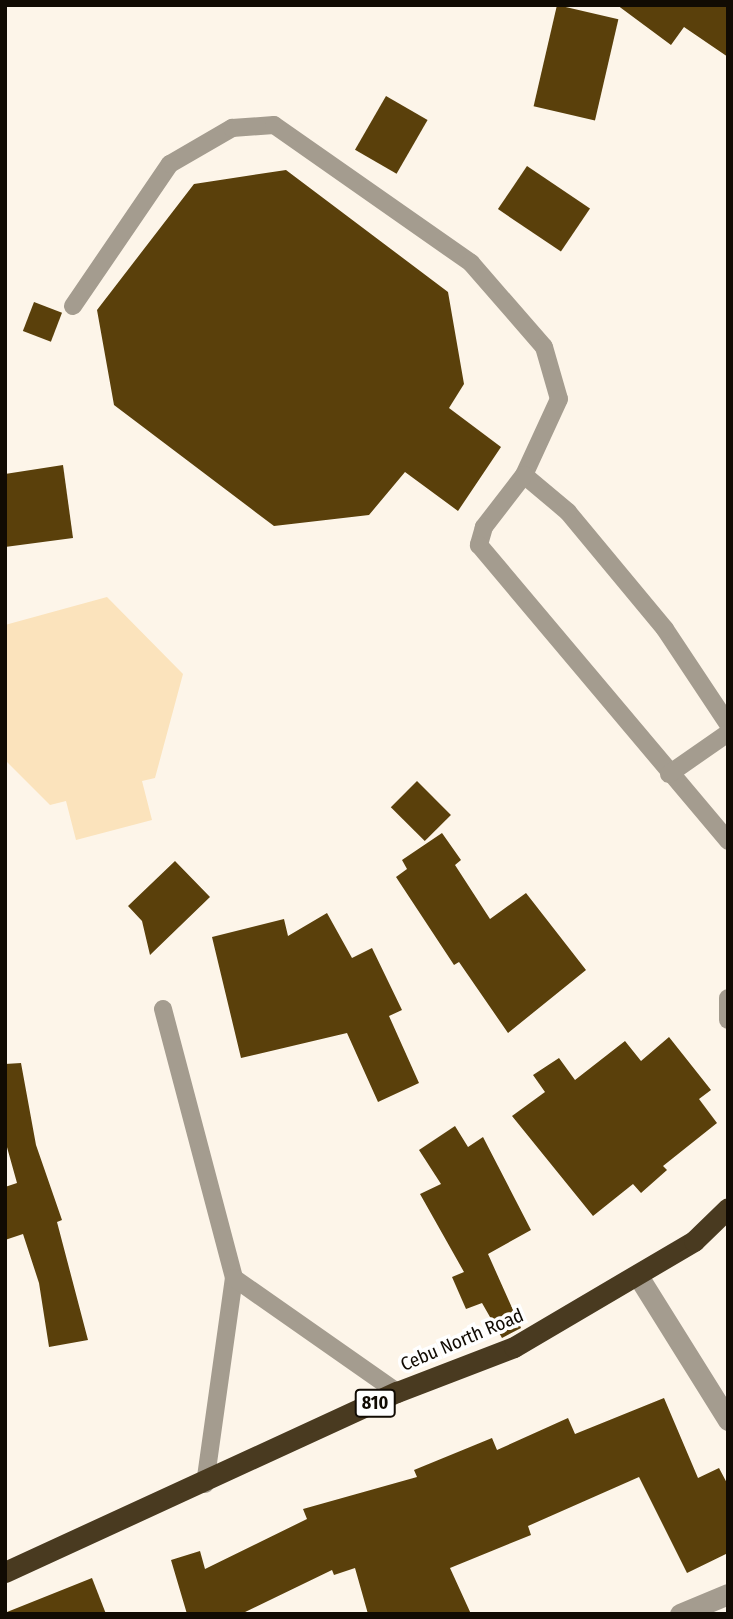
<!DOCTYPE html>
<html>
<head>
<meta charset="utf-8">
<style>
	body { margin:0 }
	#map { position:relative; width:733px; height:1619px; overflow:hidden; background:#fdf5e9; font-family:"Fira Sans Condensed",sans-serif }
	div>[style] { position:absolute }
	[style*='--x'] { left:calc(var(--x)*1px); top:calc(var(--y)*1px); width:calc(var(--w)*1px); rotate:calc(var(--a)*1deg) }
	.green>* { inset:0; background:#fbe3bc }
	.building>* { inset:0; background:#5a400b; transform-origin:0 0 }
	.lane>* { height:18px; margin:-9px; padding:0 9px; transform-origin:9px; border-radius:9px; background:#a49c8f }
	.street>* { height:21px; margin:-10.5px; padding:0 10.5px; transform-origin:10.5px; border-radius:10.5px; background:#a49c8f }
	.highway>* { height:21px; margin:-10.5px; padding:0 10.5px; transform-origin:10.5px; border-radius:10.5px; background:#493a20 }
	span { translate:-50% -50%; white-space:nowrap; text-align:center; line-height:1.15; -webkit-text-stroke:7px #fff; paint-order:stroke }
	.shield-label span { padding:2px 5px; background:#fff; border:2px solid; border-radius:5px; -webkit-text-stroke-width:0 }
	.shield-label { font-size:18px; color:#110b03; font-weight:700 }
	.street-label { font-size:19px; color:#110b03 }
	.frame { position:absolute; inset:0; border:7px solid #110b03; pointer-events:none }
</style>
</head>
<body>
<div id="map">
	<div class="green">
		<i style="clip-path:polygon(107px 597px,183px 674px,155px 778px,142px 781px,152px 820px,76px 840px,66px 801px,50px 805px,5px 760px,5px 625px)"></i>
	</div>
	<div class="building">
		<i style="left:557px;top:5px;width:63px;height:104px;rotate:13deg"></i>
		<i style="clip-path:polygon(617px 5px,728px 5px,728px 57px,684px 27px,671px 45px)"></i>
		<i style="left:386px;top:96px;width:48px;height:62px;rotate:30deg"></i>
		<i style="left:527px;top:166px;width:76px;height:52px;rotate:34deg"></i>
		<i style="clip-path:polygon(286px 170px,448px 292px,464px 384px,449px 408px,501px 447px,458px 511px,405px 472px,369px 515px,274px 526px,114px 405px,97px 310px,194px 184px)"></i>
		<i style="left:34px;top:302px;width:30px;height:31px;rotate:21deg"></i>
		<i style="clip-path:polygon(63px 465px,73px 538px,5px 547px,5px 474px)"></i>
		<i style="left:417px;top:781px;width:48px;height:37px;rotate:45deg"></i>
		<i style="clip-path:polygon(442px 833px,461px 860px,455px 865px,490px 919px,526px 893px,586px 970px,508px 1033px,459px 962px,454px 965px,396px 877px,407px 869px,402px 860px)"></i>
		<i style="clip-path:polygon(175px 861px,210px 897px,150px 955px,142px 921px,128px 906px)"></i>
		<i style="clip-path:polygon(327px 913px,352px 958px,372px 948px,402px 1010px,389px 1016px,419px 1083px,378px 1102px,347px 1033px,241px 1058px,212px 937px,284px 919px,288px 936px)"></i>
		<i style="clip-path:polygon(669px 1037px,711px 1090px,699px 1099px,717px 1123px,663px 1166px,667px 1170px,641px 1193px,633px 1184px,593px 1216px,512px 1116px,545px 1092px,533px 1075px,559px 1058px,575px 1080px,625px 1041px,641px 1061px)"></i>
		<i style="clip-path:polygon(21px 1063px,36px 1145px,62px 1220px,57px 1222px,88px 1340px,49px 1347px,39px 1283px,23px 1234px,5px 1240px,5px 1187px,17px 1183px,5px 1140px,5px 1064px)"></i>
		<i style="clip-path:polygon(455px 1126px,468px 1147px,483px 1137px,531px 1230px,488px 1254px,521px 1328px,502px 1338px,482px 1303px,466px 1309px,452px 1277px,464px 1272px,420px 1194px,441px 1184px,419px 1150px)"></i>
		<i style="clip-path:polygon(664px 1398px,698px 1478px,719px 1468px,728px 1485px,728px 1553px,687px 1573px,639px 1477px,528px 1526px,531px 1535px,450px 1568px,471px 1614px,368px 1614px,355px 1568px,334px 1575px,332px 1570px,241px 1614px,187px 1614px,171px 1560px,200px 1551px,205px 1569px,307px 1519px,303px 1509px,417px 1477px,414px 1470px,492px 1438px,497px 1450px,568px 1418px,575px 1434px)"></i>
		<i style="clip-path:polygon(92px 1578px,106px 1614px,7px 1614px,7px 1612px)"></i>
	</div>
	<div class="lane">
		<i style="--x:73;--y:306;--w:172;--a:-55.7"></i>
		<i style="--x:170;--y:164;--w:72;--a:-30.1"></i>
		<i style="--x:232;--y:128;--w:42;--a:-4.1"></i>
		<i style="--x:274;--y:125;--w:241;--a:35"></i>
		<i style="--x:471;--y:263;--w:111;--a:49"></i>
		<i style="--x:544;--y:347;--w:54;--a:73.9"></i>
		<i style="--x:559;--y:399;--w:84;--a:114.7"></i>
		<i style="--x:728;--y:724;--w:114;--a:-123.6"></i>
		<i style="--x:665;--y:629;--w:152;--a:-129.7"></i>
		<i style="--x:568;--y:512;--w:57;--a:-139.9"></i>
		<i style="--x:524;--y:475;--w:66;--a:127.6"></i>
		<i style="--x:484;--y:527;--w:19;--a:106"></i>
		<i style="--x:479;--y:545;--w:387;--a:49.9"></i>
		<i style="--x:669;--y:774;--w:72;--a:-34.8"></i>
		<i style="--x:728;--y:998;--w:22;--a:90"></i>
		<i style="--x:163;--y:1009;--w:278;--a:75.2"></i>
		<i style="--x:205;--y:1484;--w:208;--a:-82"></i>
		<i style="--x:234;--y:1278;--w:199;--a:35"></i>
	</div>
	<div class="street">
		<i style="--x:638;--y:1276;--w:170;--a:58"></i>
		<i style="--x:680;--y:1614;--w:52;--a:-22.6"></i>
	</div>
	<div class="highway">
		<i style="--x:5;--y:1572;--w:431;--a:-24.7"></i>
		<i style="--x:397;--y:1392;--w:125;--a:-21"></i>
		<i style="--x:514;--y:1347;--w:209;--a:-30.5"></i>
		<i style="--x:694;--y:1241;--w:47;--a:-44.1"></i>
	</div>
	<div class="shield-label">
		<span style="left:375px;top:1403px">810</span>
	</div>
	<div class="street-label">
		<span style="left:462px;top:1340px;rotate:-23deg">Cebu North Road</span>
	</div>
	<div class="frame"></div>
</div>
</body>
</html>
